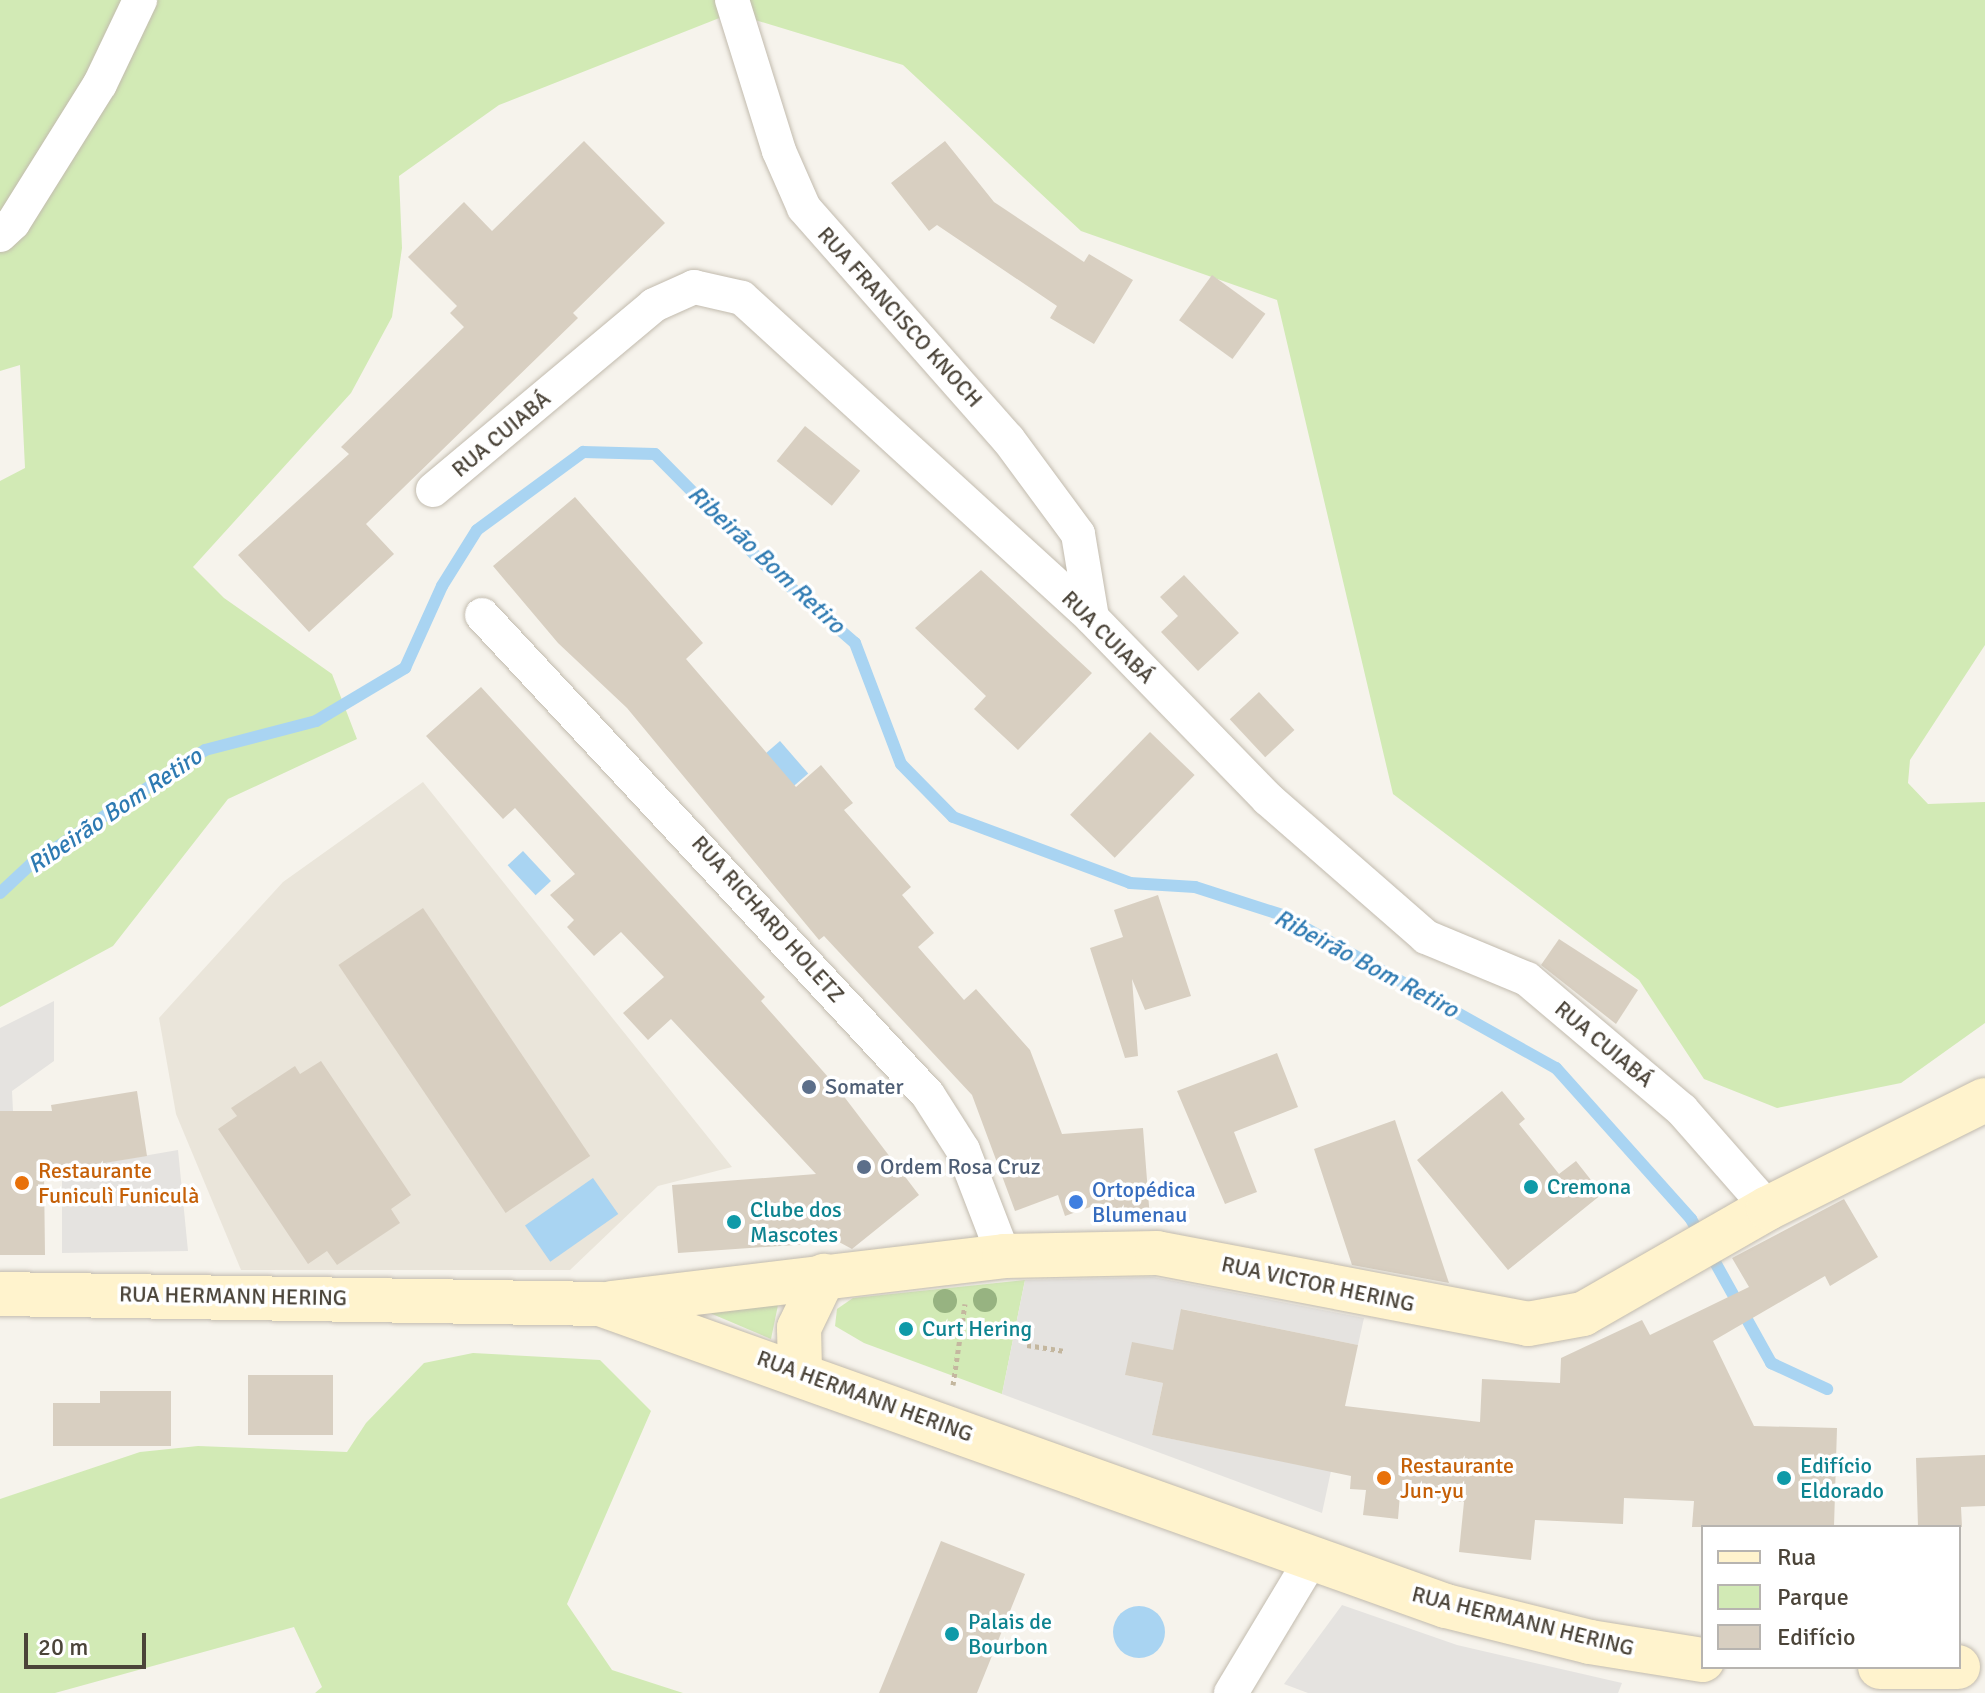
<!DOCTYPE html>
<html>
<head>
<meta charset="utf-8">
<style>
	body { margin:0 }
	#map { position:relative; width:1985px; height:1693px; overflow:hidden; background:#f6f3ec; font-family:Signika,sans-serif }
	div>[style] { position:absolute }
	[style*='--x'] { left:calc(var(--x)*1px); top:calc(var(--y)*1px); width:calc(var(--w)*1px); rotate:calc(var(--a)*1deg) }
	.residential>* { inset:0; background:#eae5da }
	.green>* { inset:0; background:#d2eab5 }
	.parking>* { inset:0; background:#e5e3e0 }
	.water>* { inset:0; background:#a9d4f2; transform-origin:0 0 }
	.round { border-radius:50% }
	.stream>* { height:12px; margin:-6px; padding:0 6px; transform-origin:6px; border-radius:6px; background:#a9d4f2 }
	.building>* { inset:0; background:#d8cfc1; transform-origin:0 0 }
	.path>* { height:5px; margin-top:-2.5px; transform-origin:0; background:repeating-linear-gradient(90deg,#c4b79f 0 4px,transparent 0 8px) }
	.roads { filter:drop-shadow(0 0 2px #c2bbae) drop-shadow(0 0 2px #c2bbae) }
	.street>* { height:34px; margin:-17px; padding:0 17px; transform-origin:17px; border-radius:17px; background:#fff }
	.secondary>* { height:44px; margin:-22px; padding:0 22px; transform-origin:22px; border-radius:22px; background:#fff3cd }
	.trees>* { width:24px; height:24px; margin:-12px; border-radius:50%; background:#97b381 }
	.dots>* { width:22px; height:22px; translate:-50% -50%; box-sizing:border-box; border:4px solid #fff; border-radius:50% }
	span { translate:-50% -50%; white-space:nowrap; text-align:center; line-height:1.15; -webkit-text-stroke:7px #fff; paint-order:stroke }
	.street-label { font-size:22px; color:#4b4439 }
	.service-label { font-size:22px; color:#4e5e75 }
	.left { translate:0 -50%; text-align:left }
	.food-label { font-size:22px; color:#c56008 }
	.culture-label { font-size:22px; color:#0d838f }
	.shop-label { font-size:22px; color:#366cbe }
	.water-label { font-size:24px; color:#2e7ab2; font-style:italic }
	.legend { position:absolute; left:1701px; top:1525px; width:260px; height:144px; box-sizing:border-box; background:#fff; border:2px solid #b7b4b0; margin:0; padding:10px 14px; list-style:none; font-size:24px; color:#4b4439 }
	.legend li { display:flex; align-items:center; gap:16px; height:40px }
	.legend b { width:40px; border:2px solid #b7b4b0 }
	.scale { position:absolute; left:24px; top:1633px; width:122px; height:36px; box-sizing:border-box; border:4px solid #4b4439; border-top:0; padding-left:10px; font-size:24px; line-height:28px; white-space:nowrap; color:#4b4439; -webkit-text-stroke:6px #fff; paint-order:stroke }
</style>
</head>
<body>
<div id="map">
	<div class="residential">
		<i style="clip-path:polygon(423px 782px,732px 1167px,658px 1186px,570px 1270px,241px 1270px,176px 1114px,159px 1018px,283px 882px)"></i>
	</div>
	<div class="green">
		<i style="clip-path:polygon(0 0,1985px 0,1985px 645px,1910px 760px,1908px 783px,1928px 804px,1985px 802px,1985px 1023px,1901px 1083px,1777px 1108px,1704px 1079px,1639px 980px,1393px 794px,1277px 300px,1081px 231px,903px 65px,732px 13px,499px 105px,399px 176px,402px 248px,392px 317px,351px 393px,193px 567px,224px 598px,332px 674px,357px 739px,228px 799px,113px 946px,0 1007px,0 481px,25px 468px,20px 365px,0 371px)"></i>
		<i style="clip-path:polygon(1025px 1280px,1002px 1394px,864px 1343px,835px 1326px,837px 1309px,853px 1298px)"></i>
		<i style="clip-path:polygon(691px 1305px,778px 1305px,771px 1339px)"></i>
		<i style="clip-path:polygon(473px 1353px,600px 1360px,651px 1411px,567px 1604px,612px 1670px,683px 1693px,315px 1693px,322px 1687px,294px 1627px,55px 1693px,0 1693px,0 1499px,140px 1452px,198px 1446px,347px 1452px,366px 1423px,424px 1363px)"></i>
	</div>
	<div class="parking">
		<i style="clip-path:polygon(54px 1001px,54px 1061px,12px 1091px,13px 1111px,0 1111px,0 1028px)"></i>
		<i style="clip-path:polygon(178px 1150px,188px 1251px,62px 1253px,62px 1170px)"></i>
		<i style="clip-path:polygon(1153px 1277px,1364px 1318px,1358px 1345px,1182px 1309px,1173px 1350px,1125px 1375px,1163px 1383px,1152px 1435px,1331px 1471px,1322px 1513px,1002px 1394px,1025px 1280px)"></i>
		<i style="clip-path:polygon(1342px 1605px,1457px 1645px,1622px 1683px,1618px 1693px,1308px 1693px,1284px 1684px)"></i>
	</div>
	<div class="water">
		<i style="left:780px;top:741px;width:43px;height:21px;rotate:49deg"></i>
		<i style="left:523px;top:851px;width:41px;height:21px;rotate:47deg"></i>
		<i style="left:593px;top:1178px;width:44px;height:83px;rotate:55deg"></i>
		<i class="round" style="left:1113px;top:1606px;width:52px;height:52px"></i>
	</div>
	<div class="stream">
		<i style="--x:0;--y:893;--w:42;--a:-43.1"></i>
		<i style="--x:31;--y:864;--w:208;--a:-33.2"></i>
		<i style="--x:205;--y:750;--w:115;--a:-14.6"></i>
		<i style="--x:316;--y:721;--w:104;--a:-30.8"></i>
		<i style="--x:405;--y:668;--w:90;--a:-65.7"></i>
		<i style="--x:442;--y:586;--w:66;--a:-58"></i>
		<i style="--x:477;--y:530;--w:132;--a:-36.3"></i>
		<i style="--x:583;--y:452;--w:72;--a:1.6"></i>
		<i style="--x:655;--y:454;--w:156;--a:45.3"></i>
		<i style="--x:765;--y:565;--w:119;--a:40.9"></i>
		<i style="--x:855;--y:643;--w:129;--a:69.2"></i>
		<i style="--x:901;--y:764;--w:74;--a:45.5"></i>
		<i style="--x:953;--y:817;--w:189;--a:20.4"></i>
		<i style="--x:1130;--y:883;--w:65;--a:3.5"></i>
		<i style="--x:1195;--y:887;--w:91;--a:17.8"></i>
		<i style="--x:1282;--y:915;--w:314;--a:29.2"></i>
		<i style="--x:1556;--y:1068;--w:203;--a:48.2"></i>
		<i style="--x:1691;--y:1219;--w:165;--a:60.9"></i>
		<i style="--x:1771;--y:1363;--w:62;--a:24.9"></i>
	</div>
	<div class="building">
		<i style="clip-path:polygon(584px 141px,665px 223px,573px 313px,578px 318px,366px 524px,394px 554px,309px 632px,238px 555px,349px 454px,341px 447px,464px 327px,450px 313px,457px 306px,408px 257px,464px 202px,492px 231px)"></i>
		<i style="clip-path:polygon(945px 141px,994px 202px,1084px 262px,1089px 254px,1133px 280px,1094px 344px,1050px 318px,1057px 306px,937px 225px,929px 231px,891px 183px)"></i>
		<i style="left:1212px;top:275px;width:66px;height:56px;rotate:36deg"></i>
		<i style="left:805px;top:426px;width:71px;height:45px;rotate:39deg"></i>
		<i style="clip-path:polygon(575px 497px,703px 643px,686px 659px,796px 787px,821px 765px,853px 803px,844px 810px,911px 887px,902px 895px,934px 933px,918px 947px,964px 1000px,976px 989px,1030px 1050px,1062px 1134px,1143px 1128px,1150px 1219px,1094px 1223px,1093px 1206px,1065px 1216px,1058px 1195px,1015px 1211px,972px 1095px,824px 936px,819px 940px,627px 708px,558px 643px,493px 566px)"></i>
		<i style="clip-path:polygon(981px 570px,1092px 673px,1018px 750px,974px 709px,986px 696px,915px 628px)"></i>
		<i style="clip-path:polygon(1184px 575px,1239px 633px,1198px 671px,1161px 632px,1178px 616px,1160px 597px)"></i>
		<i style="clip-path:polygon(481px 687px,765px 997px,761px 1001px,836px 1086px,919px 1195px,852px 1249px,839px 1242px,678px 1253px,672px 1185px,816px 1174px,671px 1019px,648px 1040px,623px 1013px,664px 977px,621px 932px,594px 956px,567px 927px,574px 920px,550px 895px,575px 874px,515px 808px,503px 819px,426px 736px)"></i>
		<i style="left:1259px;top:692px;width:52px;height:40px;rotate:47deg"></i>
		<i style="left:1150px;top:732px;width:62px;height:115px;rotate:44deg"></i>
		<i style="clip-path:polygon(1158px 895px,1191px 996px,1145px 1010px,1132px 979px,1138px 1056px,1125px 1058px,1090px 948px,1123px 937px,1114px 910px)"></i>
		<i style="left:423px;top:908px;width:299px;height:102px;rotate:56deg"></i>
		<i style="clip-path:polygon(1559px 939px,1638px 990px,1616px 1024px,1541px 965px)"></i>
		<i style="clip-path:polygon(1277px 1053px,1298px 1107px,1234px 1132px,1257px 1192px,1225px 1204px,1177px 1091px)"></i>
		<i style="clip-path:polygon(321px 1061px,411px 1195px,391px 1209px,400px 1223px,337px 1265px,327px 1251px,308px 1264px,218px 1129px,237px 1116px,231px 1108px,295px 1066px,300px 1074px)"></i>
		<i style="clip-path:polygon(137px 1091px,147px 1156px,44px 1173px,45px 1255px,0 1255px,0 1111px,52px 1111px,51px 1105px)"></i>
		<i style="clip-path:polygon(1502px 1091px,1525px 1119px,1519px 1124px,1559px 1174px,1576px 1161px,1602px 1194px,1508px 1270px,1417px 1160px)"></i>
		<i style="clip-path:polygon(1395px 1120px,1417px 1187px,1449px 1283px,1352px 1265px,1314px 1149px)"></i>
		<i style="clip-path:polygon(1844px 1199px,1878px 1257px,1830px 1286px,1825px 1276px,1713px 1341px,1754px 1426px,1837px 1428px,1834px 1527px,1692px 1527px,1694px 1501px,1624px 1498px,1623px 1524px,1535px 1520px,1531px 1560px,1459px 1552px,1464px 1502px,1400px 1494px,1398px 1519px,1363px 1515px,1366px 1490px,1350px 1489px,1351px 1476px,1152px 1435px,1163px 1383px,1125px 1375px,1132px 1342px,1173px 1350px,1181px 1309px,1358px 1345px,1345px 1406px,1480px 1422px,1482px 1379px,1560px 1383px,1561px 1358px,1642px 1320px,1650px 1335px,1749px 1287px,1732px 1258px)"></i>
		<i style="left:248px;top:1375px;width:85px;height:60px"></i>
		<i style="clip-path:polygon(100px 1391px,171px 1391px,171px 1446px,53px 1446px,53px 1403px,100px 1403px)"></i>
		<i style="clip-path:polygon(1985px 1455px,1985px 1506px,1961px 1507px,1962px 1527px,1918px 1527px,1916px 1458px)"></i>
		<i style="clip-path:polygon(941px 1541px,1025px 1574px,977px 1693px,879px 1693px)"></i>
	</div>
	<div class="path">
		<i style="--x:1027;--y:1345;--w:38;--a:9"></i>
		<i style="--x:953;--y:1385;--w:82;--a:-81.6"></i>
	</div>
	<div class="roads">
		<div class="street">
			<i style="--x:732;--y:0;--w:158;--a:72.7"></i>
			<i style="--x:779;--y:151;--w:62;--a:66.3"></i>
			<i style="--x:804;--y:208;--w:308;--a:48.6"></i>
			<i style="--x:1008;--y:439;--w:118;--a:53.6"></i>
			<i style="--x:1078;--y:534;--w:85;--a:80.5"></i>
			<i style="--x:0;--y:235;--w:18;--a:-43"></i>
			<i style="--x:13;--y:223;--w:164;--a:-58"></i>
			<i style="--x:100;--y:84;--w:93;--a:-64.5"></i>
			<i style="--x:433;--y:490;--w:288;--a:-39.9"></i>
			<i style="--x:654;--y:305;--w:44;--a:-24.2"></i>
			<i style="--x:694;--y:287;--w:49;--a:12.9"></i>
			<i style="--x:742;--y:298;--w:474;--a:42.4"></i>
			<i style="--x:1092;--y:618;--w:252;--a:45.8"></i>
			<i style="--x:1268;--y:799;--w:210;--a:41.1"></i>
			<i style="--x:1426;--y:937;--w:109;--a:22.6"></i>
			<i style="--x:1527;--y:979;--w:203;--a:40.2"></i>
			<i style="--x:1682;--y:1110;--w:130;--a:48.7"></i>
			<i style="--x:482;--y:615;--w:655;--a:47.1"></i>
			<i style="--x:928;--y:1095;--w:65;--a:57.5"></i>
			<i style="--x:963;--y:1150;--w:114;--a:68.9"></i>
			<i style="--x:1231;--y:1693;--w:155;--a:-59"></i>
		</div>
		<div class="secondary">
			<i style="--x:0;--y:1294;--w:600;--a:0.95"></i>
			<i style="--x:600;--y:1304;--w:898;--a:19.65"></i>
			<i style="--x:1446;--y:1606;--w:148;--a:14"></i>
			<i style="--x:1590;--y:1642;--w:114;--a:9.1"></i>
			<i style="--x:611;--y:1303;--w:396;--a:-6.8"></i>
			<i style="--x:1004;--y:1256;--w:153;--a:-1.1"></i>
			<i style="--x:1157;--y:1253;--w:378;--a:10.8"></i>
			<i style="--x:1528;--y:1324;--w:56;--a:-10.3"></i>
			<i style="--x:1583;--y:1314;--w:213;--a:-29.8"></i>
			<i style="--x:1768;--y:1208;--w:242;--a:-26.5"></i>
			<i style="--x:800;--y:1371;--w:43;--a:-91.3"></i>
			<i style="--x:799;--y:1328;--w:58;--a:-64.3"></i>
			<i style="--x:1880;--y:1667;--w:78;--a:0"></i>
		</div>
	</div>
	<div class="trees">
		<i style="left:985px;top:1300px"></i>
		<i style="left:945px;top:1301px"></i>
	</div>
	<div class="dots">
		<i style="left:809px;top:1087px;background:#5c6f8a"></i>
		<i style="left:864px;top:1167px;background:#5c6f8a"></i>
		<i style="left:22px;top:1183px;background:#e8710a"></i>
		<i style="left:1531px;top:1187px;background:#0f9aa8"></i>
		<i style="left:1076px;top:1202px;background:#3f7fe0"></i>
		<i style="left:734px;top:1222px;background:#0f9aa8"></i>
		<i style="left:906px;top:1329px;background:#0f9aa8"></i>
		<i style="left:1384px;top:1478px;background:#e8710a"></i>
		<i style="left:1784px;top:1478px;background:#0f9aa8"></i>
		<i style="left:952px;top:1634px;background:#0f9aa8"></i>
	</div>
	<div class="street-label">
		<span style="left:900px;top:317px;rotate:48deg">RUA FRANCISCO KNOCH</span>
		<span style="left:501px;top:434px;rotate:-40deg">RUA CUIABÁ</span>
		<span style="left:1108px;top:637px;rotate:45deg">RUA CUIABÁ</span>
		<span style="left:768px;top:919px;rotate:48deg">RUA RICHARD HOLETZ</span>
		<span style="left:1604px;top:1044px;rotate:40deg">RUA CUIABÁ</span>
		<span style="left:1318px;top:1284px;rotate:12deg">RUA VICTOR HERING</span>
		<span style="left:233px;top:1296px;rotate:1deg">RUA HERMANN HERING</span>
		<span style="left:865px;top:1396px;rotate:20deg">RUA HERMANN HERING</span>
		<span style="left:1523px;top:1621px;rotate:14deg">RUA HERMANN HERING</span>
	</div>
	<div class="service-label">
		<span class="left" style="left:825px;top:1087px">Somater</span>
		<span class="left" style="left:880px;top:1167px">Ordem Rosa Cruz</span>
	</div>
	<div class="food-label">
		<span class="left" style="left:38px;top:1183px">Restaurante<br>Funiculì Funiculà</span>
		<span class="left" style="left:1400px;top:1478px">Restaurante<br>Jun-yu</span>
	</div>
	<div class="culture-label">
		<span class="left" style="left:1547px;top:1187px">Cremona</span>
		<span class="left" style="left:750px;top:1222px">Clube dos<br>Mascotes</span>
		<span class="left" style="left:922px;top:1329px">Curt Hering</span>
		<span class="left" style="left:1800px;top:1478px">Edifício<br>Eldorado</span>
		<span class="left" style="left:968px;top:1634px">Palais de<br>Bourbon</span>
	</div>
	<div class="shop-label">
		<span class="left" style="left:1092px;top:1202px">Ortopédica<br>Blumenau</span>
	</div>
	<div class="water-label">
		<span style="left:766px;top:560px;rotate:43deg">Ribeirão Bom Retiro</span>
		<span style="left:115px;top:811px;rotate:-34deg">Ribeirão Bom Retiro</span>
		<span style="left:1366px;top:964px;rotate:28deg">Ribeirão Bom Retiro</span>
	</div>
	<ul class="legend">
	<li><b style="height:10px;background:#fff3cd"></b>Rua</li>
	<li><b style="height:22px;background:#d2eab5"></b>Parque</li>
	<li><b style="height:22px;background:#d8cfc1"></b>Edifício</li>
	</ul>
	<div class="scale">20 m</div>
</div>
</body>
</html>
